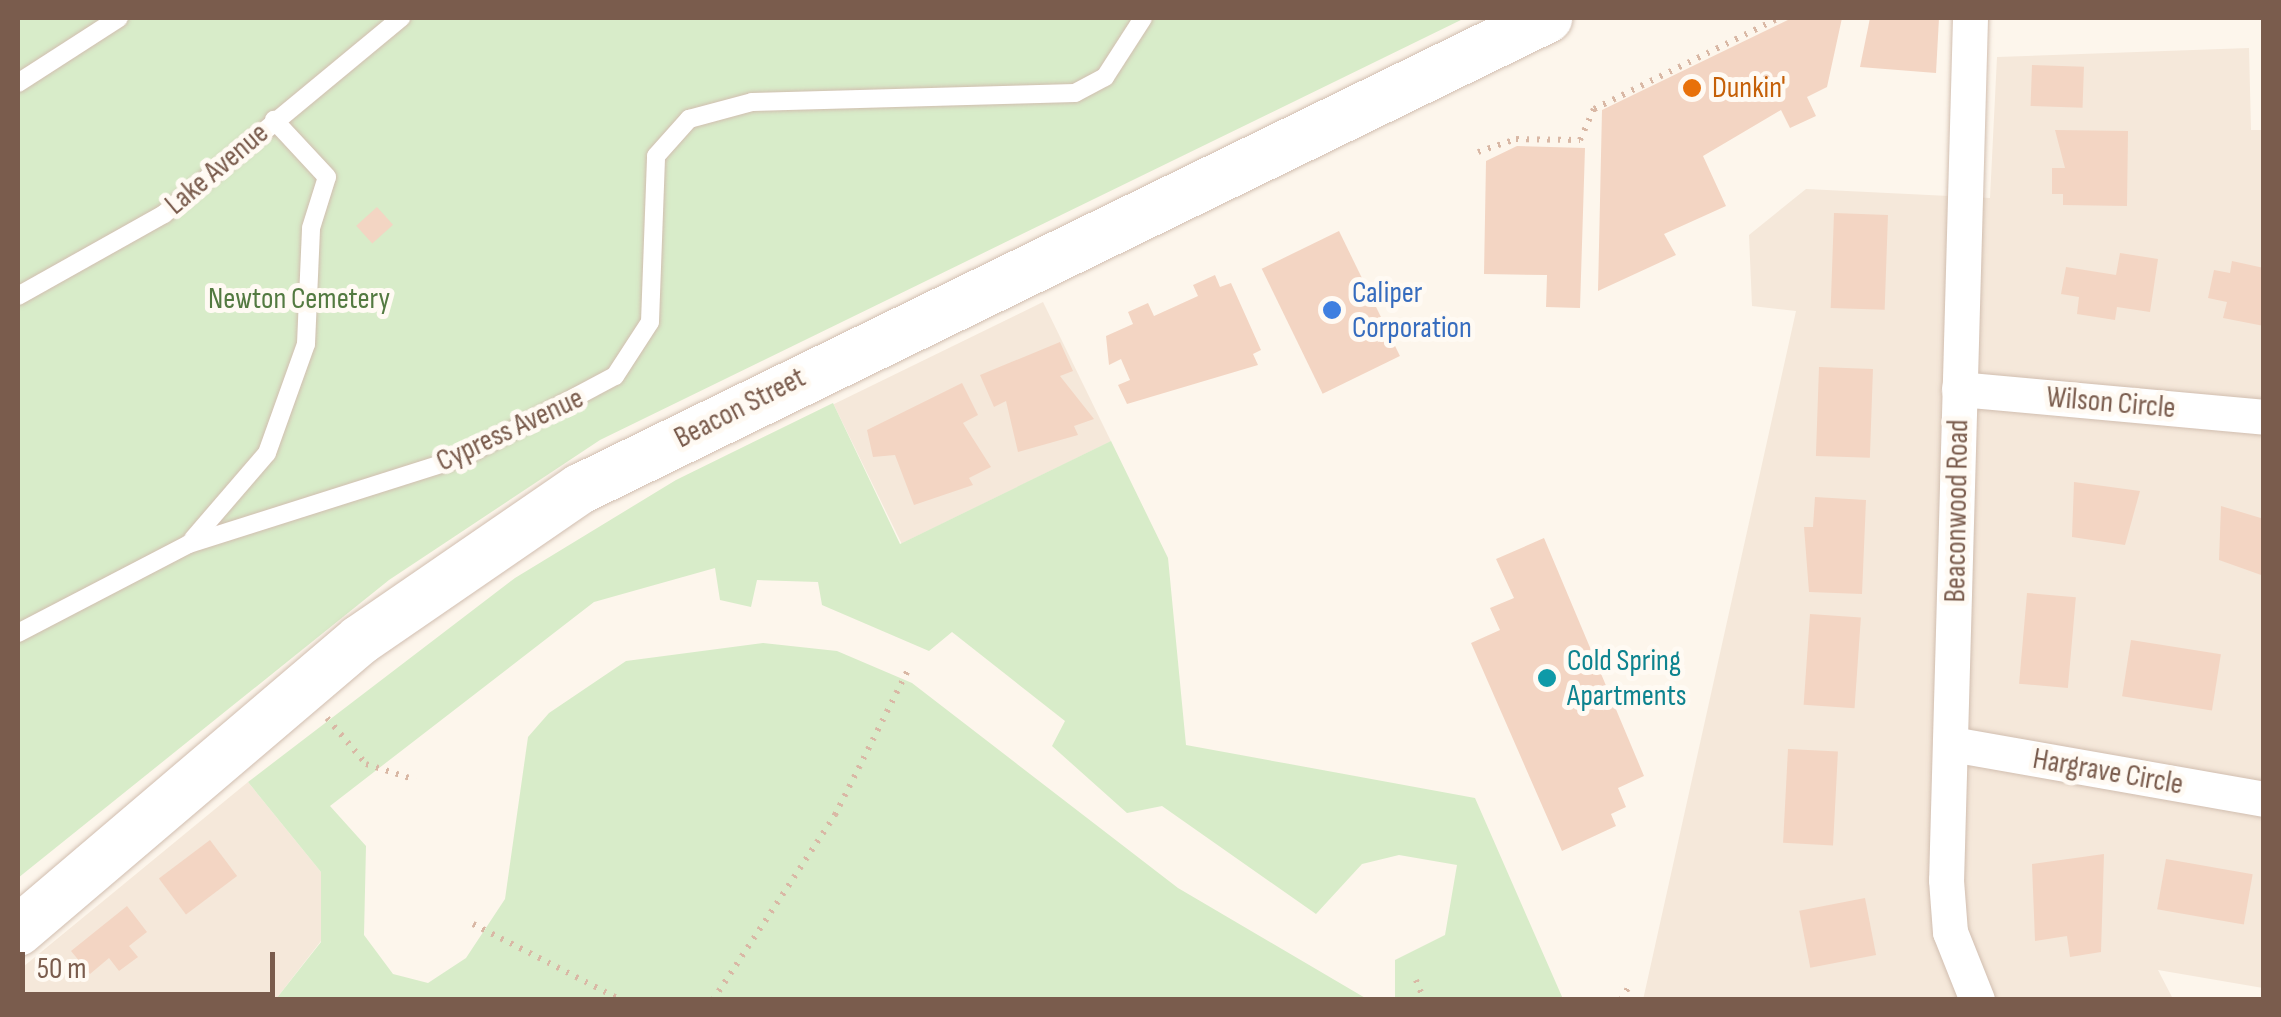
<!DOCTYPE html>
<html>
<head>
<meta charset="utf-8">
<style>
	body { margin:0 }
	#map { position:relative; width:2281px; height:1017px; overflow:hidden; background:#fdf6ec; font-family:"Sofia Sans Condensed",sans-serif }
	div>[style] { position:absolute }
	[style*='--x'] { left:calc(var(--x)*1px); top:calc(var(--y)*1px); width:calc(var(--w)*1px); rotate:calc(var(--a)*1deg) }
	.residential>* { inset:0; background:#f5e8da; transform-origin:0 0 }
	.green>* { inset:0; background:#d8ecc9 }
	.building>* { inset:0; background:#f3d5c3; transform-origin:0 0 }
	.path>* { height:6px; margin-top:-3px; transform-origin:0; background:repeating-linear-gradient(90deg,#d9b8a5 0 2.5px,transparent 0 10.5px) }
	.roads { filter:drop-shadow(0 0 2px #d1beb0) drop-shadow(0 0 2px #d1beb0) }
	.lane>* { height:18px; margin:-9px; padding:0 9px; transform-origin:9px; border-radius:9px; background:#fff }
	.street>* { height:35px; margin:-17.5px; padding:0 17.5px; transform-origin:17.5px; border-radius:17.5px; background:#fff }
	.secondary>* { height:50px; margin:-25px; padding:0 25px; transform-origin:25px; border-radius:25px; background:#fff }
	.dots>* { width:28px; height:28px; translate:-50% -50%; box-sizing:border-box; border:5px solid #fffaf3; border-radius:50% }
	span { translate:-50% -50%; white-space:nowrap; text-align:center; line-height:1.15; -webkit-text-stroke:10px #fffaf3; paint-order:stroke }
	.food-label { font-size:30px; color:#c56008 }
	.left { translate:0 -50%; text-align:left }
	.street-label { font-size:30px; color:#7a5c4d }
	.shop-label { font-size:30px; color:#366cbe }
	.park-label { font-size:30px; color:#537a41 }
	.culture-label { font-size:30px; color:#0d838f }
	.frame { position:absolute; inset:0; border:20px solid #7a5c4d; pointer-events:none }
	.scale { position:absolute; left:20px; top:952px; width:255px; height:45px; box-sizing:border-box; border:5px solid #7a5c4d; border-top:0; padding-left:12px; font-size:30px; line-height:35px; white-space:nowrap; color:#7a5c4d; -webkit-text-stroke:8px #fffaf3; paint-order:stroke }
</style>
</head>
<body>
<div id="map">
	<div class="residential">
		<i style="clip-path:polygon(2249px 48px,2251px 130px,2264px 130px,2263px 988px,2158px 970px,2173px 999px,1643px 1000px,1796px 311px,1752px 306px,1749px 235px,1806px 189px,1990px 198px,1997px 57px)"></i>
		<i style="left:1043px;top:302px;width:155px;height:233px;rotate:64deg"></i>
		<i style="clip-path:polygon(248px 782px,321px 872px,321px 941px,276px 999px,18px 1000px,18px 971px)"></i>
	</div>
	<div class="green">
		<i style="clip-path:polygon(18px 18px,1465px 18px,600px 440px,389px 580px,18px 878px)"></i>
		<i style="clip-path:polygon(833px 403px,900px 544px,1111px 441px,1168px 558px,1186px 745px,1475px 798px,1563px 999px,1395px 999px,1395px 960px,1445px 935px,1457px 865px,1399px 855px,1362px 864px,1316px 914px,1162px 806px,1127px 813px,1052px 746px,1065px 721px,952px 632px,929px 651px,822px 605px,818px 582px,757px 580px,751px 607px,720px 600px,715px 568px,594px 602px,330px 806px,366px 846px,364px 935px,393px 974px,428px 983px,466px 958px,505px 899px,528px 737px,549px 713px,626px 661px,763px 643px,837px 651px,912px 683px,1178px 888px,1367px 999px,276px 999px,321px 942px,321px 872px,248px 782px,515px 578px,676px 480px)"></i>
	</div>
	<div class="building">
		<i style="clip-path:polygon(1792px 18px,1842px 18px,1827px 87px,1807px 97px,1816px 116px,1790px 128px,1781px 110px,1703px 156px,1726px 206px,1664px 234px,1676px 255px,1598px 291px,1602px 110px)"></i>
		<i style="clip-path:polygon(1870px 18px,1939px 18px,1936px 73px,1860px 67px)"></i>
		<i style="left:2032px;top:65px;width:52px;height:41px;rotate:2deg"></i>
		<i style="clip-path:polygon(2055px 130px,2128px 131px,2127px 206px,2063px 205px,2063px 194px,2052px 194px,2052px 168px,2065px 168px)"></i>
		<i style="clip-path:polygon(1517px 146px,1585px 148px,1580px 308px,1546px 307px,1547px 275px,1484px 274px,1486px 161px)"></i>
		<i style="left:377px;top:207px;width:24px;height:28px;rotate:48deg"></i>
		<i style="left:1834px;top:213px;width:54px;height:95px;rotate:2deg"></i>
		<i style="left:1339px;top:231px;width:139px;height:86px;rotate:64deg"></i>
		<i style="clip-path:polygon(2120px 253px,2158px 259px,2150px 312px,2117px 307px,2115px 320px,2077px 314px,2079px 297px,2061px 294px,2066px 267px,2116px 275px)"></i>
		<i style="clip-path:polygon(2232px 261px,2264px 268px,2264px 326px,2223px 318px,2227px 302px,2208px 298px,2214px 270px,2230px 273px)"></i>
		<i style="clip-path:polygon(1215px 275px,1220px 287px,1231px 283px,1261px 350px,1253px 354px,1258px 365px,1127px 404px,1118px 385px,1130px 380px,1121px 359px,1109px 365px,1106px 336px,1133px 324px,1128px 312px,1148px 303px,1154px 316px,1198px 296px,1193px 285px)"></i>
		<i style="clip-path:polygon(1060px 342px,1073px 371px,1060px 376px,1094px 419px,1074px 426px,1078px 435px,1018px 452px,1006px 401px,994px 407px,980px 375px)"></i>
		<i style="left:1819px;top:367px;width:54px;height:89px;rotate:2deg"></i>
		<i style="clip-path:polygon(962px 383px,978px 415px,963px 423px,991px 467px,969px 478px,973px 485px,914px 505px,895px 455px,873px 457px,867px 430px)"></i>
		<i style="clip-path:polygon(2074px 482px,2140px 491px,2125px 545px,2072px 537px)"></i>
		<i style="clip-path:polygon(1815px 497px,1866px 500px,1862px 594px,1809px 592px,1804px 527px,1813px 527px)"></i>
		<i style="clip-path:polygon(2221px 506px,2264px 519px,2264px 576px,2219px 560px)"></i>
		<i style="clip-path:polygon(1544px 538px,1644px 776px,1618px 788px,1626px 807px,1611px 814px,1616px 826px,1562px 851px,1471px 643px,1500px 630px,1490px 608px,1514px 598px,1496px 559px)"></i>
		<i style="left:2027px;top:593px;width:49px;height:91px;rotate:5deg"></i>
		<i style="left:1810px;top:614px;width:51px;height:91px;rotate:4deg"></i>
		<i style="left:2131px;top:640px;width:91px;height:57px;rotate:9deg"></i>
		<i style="left:1788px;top:749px;width:50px;height:94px;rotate:3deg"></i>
		<i style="left:210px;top:840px;width:45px;height:64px;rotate:53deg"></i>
		<i style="clip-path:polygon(2104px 854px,2101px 952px,2070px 957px,2067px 936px,2035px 941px,2032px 864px)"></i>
		<i style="left:2166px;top:859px;width:88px;height:51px;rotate:10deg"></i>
		<i style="left:1865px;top:898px;width:58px;height:67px;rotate:79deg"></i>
		<i style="clip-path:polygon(127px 906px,147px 932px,129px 946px,138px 957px,119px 971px,109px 958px,90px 974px,71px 951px)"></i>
	</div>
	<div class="path">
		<i style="--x:1478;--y:152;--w:40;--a:-18.9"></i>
		<i style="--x:1516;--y:139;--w:64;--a:0.9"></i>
		<i style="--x:1580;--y:140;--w:34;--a:-66"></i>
		<i style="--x:1594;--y:109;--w:206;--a:-26.2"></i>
		<i style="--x:327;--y:718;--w:60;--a:49.7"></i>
		<i style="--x:366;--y:764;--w:52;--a:17.7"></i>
		<i style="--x:473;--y:924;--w:166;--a:27.2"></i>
		<i style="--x:1416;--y:980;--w:22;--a:68"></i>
		<i style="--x:713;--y:1000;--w:222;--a:-56.6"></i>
		<i style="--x:835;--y:815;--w:165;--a:-63.3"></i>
		<i style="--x:1621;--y:1000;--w:14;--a:-60"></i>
	</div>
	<div class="roads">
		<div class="lane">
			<i style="--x:18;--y:83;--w:120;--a:-32.8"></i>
			<i style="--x:18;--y:296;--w:167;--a:-29.3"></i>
			<i style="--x:164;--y:214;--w:308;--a:-39.6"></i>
			<i style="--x:193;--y:539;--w:113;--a:-49.3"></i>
			<i style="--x:267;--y:453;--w:116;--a:-70.3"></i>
			<i style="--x:306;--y:344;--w:116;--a:-87.5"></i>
			<i style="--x:311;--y:228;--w:53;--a:-72.6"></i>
			<i style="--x:327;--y:177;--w:78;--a:-132.9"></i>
			<i style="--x:18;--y:633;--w:193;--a:-27.5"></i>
			<i style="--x:189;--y:544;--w:287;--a:-17.6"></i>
			<i style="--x:463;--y:457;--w:172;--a:-28.1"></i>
			<i style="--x:615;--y:376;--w:64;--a:-57.1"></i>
			<i style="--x:650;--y:322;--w:166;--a:-87.9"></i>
			<i style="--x:656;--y:156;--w:50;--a:-48.3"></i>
			<i style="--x:689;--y:119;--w:65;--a:-15.1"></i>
			<i style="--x:752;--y:102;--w:323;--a:-1.6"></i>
			<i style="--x:1075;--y:93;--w:34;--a:-28"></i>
			<i style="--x:1105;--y:77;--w:70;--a:-57.2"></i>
		</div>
		<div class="street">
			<i style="--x:1970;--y:18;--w:862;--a:91.59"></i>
			<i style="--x:1946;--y:880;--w:52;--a:85.6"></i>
			<i style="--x:1950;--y:932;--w:73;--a:68.3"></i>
			<i style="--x:1959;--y:389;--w:306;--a:5.2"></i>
			<i style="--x:1952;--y:744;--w:317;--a:10"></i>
		</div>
		<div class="secondary">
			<i style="--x:18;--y:931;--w:449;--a:-40.4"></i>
			<i style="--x:360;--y:640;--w:267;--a:-34.5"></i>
			<i style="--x:580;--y:489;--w:1076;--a:-25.97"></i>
		</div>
	</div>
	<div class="dots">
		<i style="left:1692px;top:88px;background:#e8710a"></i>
		<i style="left:1332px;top:310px;background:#3f7fe0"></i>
		<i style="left:1547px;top:678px;background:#0f9aa8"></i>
	</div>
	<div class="food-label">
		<span class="left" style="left:1712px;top:88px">Dunkin'</span>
	</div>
	<div class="street-label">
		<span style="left:217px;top:169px;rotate:-40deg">Lake Avenue</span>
		<span style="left:2111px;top:403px;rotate:5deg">Wilson Circle</span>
		<span style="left:740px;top:408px;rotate:-27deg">Beacon Street</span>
		<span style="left:510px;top:430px;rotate:-25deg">Cypress Avenue</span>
		<span style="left:1957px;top:511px;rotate:-89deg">Beaconwood Road</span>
		<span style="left:2108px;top:772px;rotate:10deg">Hargrave Circle</span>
	</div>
	<div class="shop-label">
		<span class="left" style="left:1352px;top:310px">Caliper<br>Corporation</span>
	</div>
	<div class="park-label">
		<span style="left:299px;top:299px">Newton Cemetery</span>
	</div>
	<div class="culture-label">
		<span class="left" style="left:1567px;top:678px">Cold Spring<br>Apartments</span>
	</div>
	<div class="frame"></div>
	<div class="scale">50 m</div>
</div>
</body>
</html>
